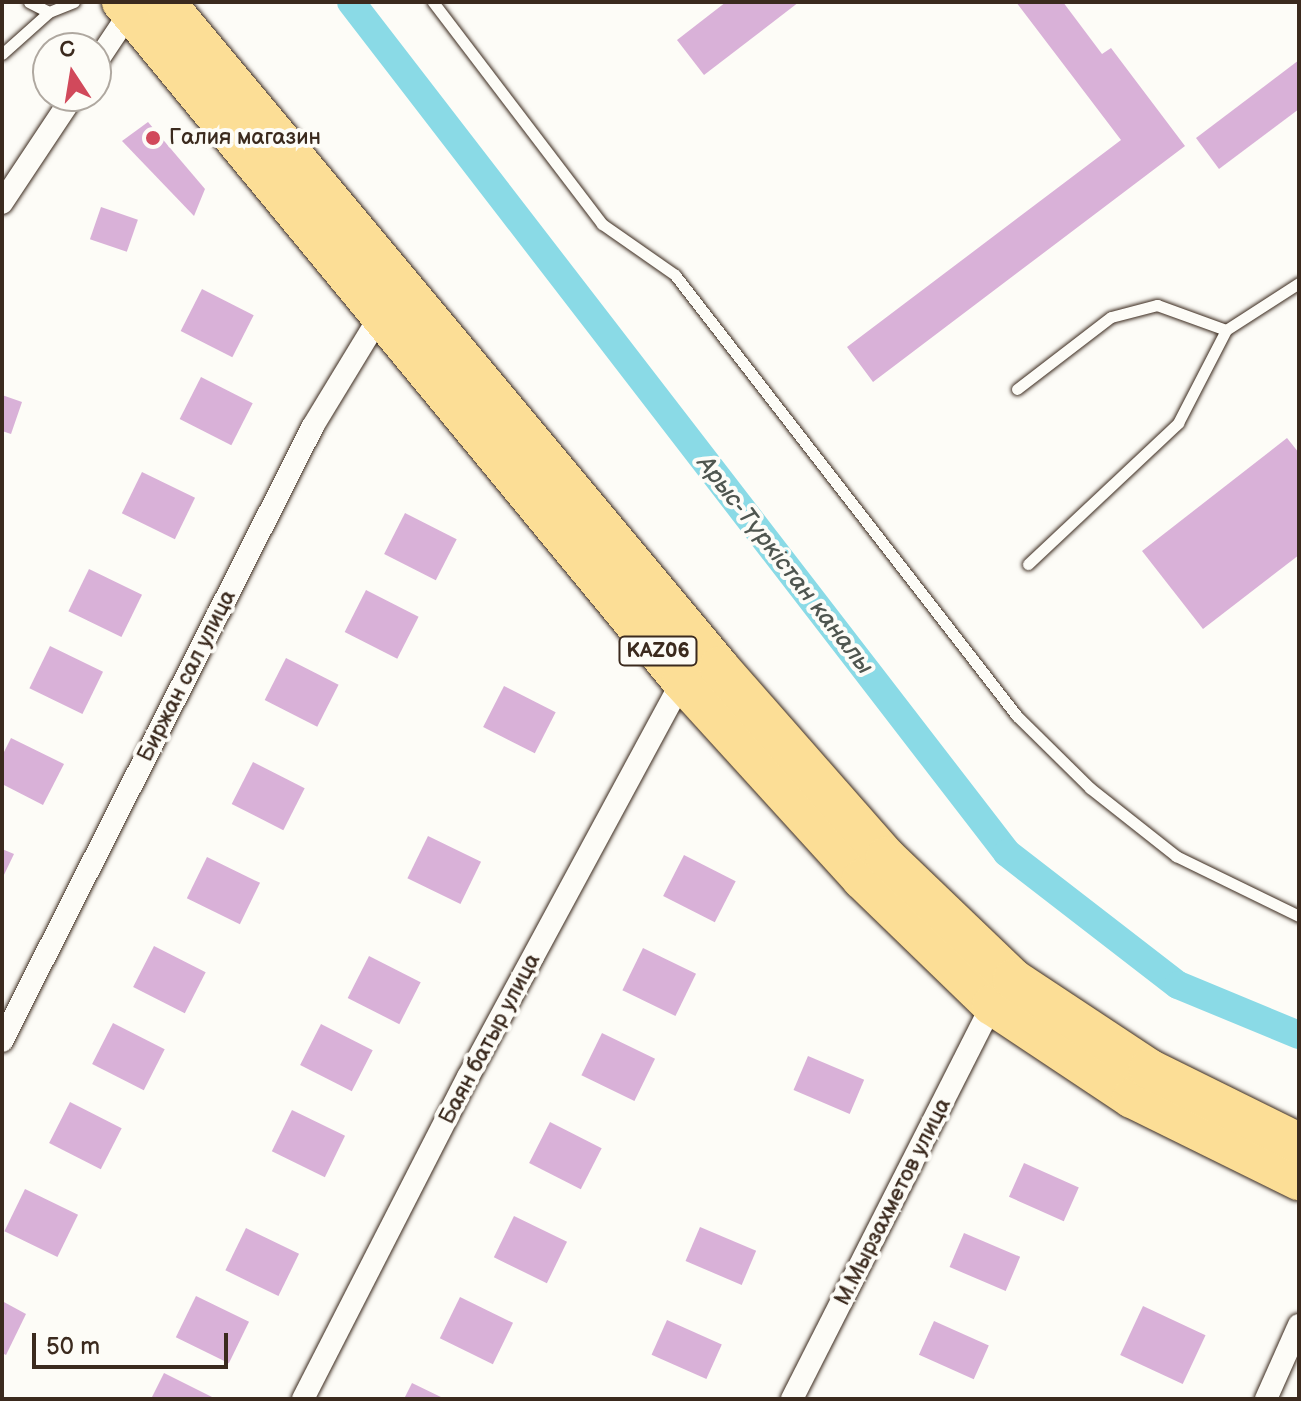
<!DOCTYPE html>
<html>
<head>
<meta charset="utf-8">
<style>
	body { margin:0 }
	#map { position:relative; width:1301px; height:1401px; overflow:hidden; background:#fdfcf7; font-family:"Balsamiq Sans",sans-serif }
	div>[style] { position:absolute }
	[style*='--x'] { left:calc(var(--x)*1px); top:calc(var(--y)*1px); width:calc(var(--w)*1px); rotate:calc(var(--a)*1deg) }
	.canal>* { height:28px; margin:-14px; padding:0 14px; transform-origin:14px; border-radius:14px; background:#8adae6 }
	.building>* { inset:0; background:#d9b1d8; transform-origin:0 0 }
	.roads { filter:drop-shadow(0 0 2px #3b2a1e) drop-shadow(0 0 2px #3b2a1e) }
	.lane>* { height:11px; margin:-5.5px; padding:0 5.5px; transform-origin:5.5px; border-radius:5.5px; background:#fdfcf7 }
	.street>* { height:22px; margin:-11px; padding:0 11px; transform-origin:11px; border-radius:11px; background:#fdfcf7 }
	.highway>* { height:40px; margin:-20px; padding:0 20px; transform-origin:20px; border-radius:20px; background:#fcde96 }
	.dots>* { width:22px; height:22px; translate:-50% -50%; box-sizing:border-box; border:4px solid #fdfcf7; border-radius:50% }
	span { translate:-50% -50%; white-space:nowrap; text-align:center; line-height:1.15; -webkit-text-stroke:8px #fdfcf7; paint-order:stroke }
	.shield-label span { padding:2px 6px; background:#fdfcf7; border:2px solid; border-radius:6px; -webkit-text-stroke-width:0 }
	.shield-label { font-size:20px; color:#3b2a1e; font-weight:700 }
	.poi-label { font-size:22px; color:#3b2a1e }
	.left { translate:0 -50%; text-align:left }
	.street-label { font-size:22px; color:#3b2a1e }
	.water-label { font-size:24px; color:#4f5650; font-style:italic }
	.frame { position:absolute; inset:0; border:4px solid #3b2a1e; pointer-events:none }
	.north { position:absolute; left:32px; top:32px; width:80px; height:80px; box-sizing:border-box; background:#fdfcf7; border:2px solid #afa8a0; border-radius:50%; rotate:348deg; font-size:22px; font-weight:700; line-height:32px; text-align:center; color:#3b2a1e }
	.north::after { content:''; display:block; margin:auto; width:28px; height:36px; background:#d1495b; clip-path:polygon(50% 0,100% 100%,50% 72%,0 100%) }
	.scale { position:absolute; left:32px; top:1333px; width:196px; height:36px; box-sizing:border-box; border:4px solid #3b2a1e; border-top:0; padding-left:10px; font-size:24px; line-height:28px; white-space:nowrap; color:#3b2a1e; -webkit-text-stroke:6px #fdfcf7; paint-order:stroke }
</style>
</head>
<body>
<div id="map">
	<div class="canal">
		<i style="--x:351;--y:2;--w:1074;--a:52.37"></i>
		<i style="--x:1007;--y:853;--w:216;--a:37.7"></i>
		<i style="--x:1178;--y:985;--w:131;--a:22.5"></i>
	</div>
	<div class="building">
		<i style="clip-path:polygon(726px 2px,799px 2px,704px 75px,677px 40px)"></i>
		<i style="clip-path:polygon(1016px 2px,1063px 2px,1102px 54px,1111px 48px,1185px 146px,873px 382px,847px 347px,1121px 140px)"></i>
		<i style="clip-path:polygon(1299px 60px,1299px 109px,1219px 169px,1196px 138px)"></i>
		<i style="clip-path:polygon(148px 122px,205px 189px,194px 216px,122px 141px)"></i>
		<i style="left:101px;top:207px;width:39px;height:34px;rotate:19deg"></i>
		<i style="left:202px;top:289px;width:58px;height:47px;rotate:27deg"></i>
		<i style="left:201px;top:377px;width:58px;height:47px;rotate:27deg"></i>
		<i style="clip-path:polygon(2px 395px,22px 402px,11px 434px,2px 431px)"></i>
		<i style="clip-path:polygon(1287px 438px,1299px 453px,1299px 555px,1203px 629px,1142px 551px)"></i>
		<i style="left:142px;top:472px;width:59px;height:46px;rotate:26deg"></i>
		<i style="left:405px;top:513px;width:58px;height:46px;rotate:27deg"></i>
		<i style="left:89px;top:569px;width:59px;height:47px;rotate:26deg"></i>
		<i style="left:366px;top:590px;width:59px;height:47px;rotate:27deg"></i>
		<i style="left:50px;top:646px;width:59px;height:47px;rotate:26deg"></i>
		<i style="left:286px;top:658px;width:59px;height:47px;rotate:27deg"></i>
		<i style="left:504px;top:686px;width:58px;height:46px;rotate:27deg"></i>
		<i style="clip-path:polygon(11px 738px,64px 764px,43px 805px,2px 784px,2px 756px)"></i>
		<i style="left:253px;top:762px;width:58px;height:47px;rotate:27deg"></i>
		<i style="left:428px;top:836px;width:59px;height:47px;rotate:26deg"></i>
		<i style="clip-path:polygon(2px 849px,14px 854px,2px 879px)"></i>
		<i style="left:684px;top:855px;width:58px;height:46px;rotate:27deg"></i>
		<i style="left:207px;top:857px;width:59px;height:46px;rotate:26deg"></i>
		<i style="left:154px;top:946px;width:58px;height:46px;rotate:27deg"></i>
		<i style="left:643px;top:948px;width:59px;height:47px;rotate:26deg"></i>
		<i style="left:369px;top:956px;width:58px;height:47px;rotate:27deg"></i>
		<i style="left:113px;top:1023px;width:58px;height:46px;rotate:27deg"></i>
		<i style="left:321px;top:1024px;width:58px;height:46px;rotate:27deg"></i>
		<i style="left:602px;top:1033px;width:59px;height:47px;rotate:26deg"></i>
		<i style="left:808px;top:1056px;width:61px;height:37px;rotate:23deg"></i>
		<i style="left:70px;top:1102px;width:58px;height:46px;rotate:27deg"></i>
		<i style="left:292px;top:1110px;width:59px;height:46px;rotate:26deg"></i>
		<i style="left:550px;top:1122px;width:58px;height:46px;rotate:27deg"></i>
		<i style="left:1024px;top:1163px;width:60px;height:37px;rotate:24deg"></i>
		<i style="left:25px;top:1189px;width:59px;height:47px;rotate:26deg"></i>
		<i style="left:514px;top:1216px;width:59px;height:46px;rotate:26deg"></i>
		<i style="left:700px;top:1227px;width:61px;height:37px;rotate:23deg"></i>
		<i style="left:246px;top:1228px;width:59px;height:47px;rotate:26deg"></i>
		<i style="left:964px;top:1233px;width:61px;height:37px;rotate:23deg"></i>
		<i style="left:196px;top:1296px;width:59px;height:46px;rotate:26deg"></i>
		<i style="left:460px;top:1297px;width:59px;height:46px;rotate:26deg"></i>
		<i style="clip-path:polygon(2px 1301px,26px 1314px,6px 1355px,2px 1353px)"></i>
		<i style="left:1143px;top:1306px;width:69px;height:54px;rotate:25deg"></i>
		<i style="left:667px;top:1320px;width:60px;height:38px;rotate:24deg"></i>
		<i style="left:934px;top:1321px;width:60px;height:37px;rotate:24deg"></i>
		<i style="clip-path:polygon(164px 1373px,216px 1399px,151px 1399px)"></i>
		<i style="clip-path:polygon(412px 1383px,445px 1399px,404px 1399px)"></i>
	</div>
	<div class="roads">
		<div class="lane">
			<i style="--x:29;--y:2;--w:22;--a:27"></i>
			<i style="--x:49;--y:12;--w:27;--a:-22"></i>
			<i style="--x:433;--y:2;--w:279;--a:52.7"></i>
			<i style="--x:602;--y:224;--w:89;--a:34.9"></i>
			<i style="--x:675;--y:275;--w:558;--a:52.21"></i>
			<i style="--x:1017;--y:716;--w:103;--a:44.6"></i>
			<i style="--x:1090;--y:788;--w:110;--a:38.3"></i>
			<i style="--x:1176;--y:856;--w:137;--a:26"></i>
			<i style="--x:2;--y:54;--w:63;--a:-41.8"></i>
			<i style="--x:1017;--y:389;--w:118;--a:-37.5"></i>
			<i style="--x:1111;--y:317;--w:48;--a:-14.6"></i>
			<i style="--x:1157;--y:305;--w:73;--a:19.9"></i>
			<i style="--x:1028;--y:564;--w:206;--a:-43.2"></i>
			<i style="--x:1178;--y:423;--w:105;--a:-62.7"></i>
			<i style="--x:1226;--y:330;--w:87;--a:-32.8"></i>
		</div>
		<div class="street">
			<i style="--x:96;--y:63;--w:61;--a:-56.3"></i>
			<i style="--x:2;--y:203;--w:128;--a:-56.4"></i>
			<i style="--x:2;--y:1041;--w:689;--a:-63.17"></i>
			<i style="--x:313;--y:426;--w:129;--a:-58.7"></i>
			<i style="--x:303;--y:1399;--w:362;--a:-62.9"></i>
			<i style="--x:468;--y:1077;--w:450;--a:-61.6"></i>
			<i style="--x:792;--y:1399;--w:442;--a:-63.1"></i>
			<i style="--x:1266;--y:1399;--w:81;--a:-66"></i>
		</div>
		<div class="highway">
			<i style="--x:122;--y:2;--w:880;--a:50.49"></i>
			<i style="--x:682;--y:681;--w:268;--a:47.7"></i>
			<i style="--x:862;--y:879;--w:181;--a:44.1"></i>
			<i style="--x:992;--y:1005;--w:168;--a:33.6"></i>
			<i style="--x:1132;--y:1098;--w:186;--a:26.2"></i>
			<i style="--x:165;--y:2;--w:866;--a:50.2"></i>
			<i style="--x:719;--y:667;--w:253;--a:48.7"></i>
			<i style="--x:886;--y:857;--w:176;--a:43.8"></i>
			<i style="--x:1013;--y:979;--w:163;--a:33.5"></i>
			<i style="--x:1149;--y:1069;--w:167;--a:26.3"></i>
		</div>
	</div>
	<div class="dots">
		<i style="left:153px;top:138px;background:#d1495b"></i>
	</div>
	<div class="shield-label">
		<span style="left:658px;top:651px">KАZ06</span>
	</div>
	<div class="poi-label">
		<span class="left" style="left:169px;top:138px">Галия магазин</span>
	</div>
	<div class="street-label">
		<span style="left:187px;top:676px;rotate:-63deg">Биржан сал улица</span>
		<span style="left:490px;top:1039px;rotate:-62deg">Баян батыр улица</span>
		<span style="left:893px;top:1202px;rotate:-63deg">М.Мырзахметов улица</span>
	</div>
	<div class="water-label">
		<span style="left:785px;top:565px;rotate:52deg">Арыс-Түркістан каналы</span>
	</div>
	<div class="frame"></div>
	<div class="north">С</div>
	<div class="scale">50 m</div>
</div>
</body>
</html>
